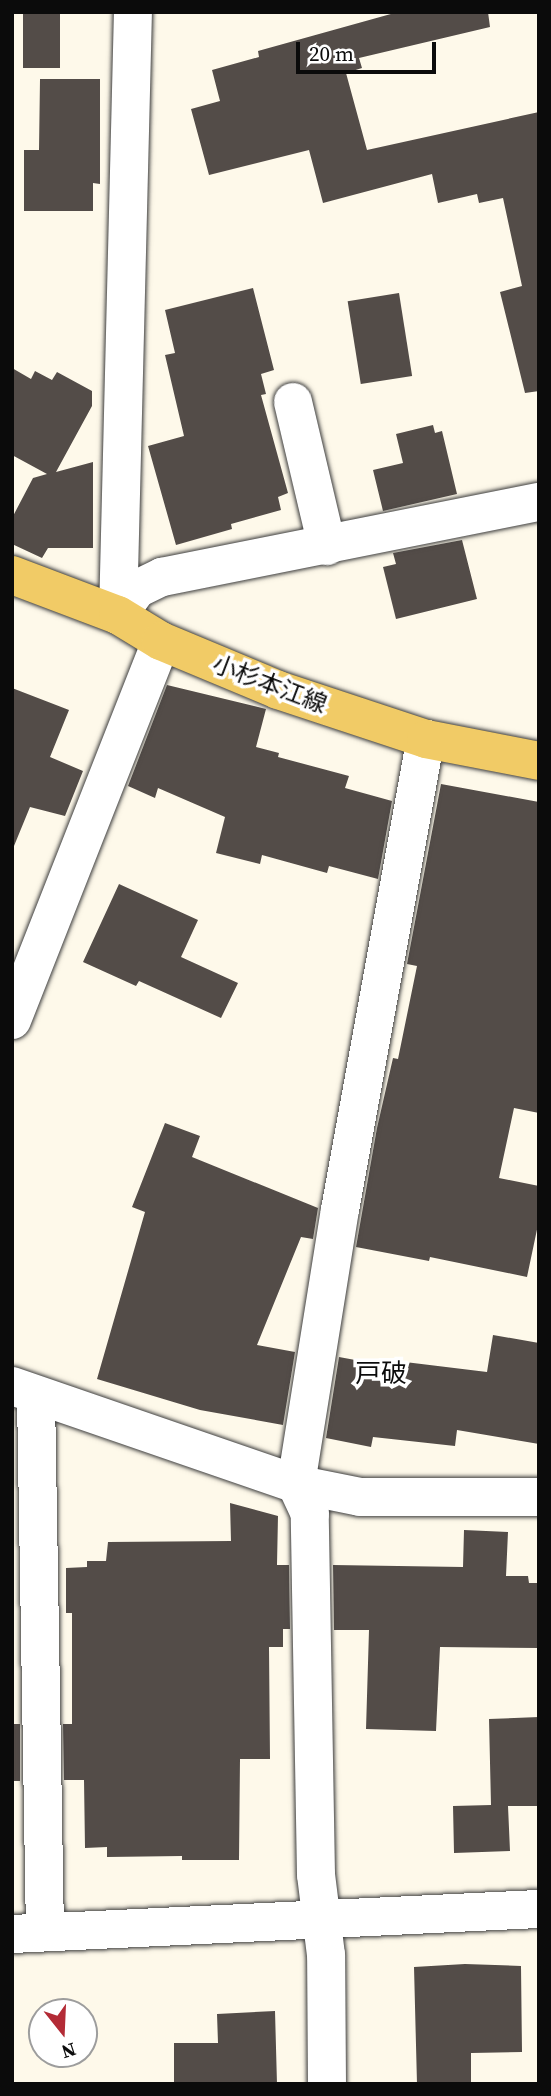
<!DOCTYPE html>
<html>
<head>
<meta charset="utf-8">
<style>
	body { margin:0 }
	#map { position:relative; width:551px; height:2096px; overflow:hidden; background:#fef9ea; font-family:"Source Serif 4","Noto Sans JP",serif }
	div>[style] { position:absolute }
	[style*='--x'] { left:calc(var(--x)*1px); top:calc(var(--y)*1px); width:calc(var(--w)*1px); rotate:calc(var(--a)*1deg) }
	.building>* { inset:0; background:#534c48; transform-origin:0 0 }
	.roads { filter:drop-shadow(0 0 2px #3e3e3e) drop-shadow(0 0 2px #3e3e3e) }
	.minor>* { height:38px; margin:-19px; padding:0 19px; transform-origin:19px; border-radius:19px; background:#fff }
	.major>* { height:38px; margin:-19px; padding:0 19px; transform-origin:19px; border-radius:19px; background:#f1cb66 }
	span { translate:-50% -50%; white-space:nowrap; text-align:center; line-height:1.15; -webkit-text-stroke:7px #fff; paint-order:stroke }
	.street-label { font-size:24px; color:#0b0b0b }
	.neighbourhood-label { font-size:26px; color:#0b0b0b }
	.frame { position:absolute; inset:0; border:14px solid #0b0b0b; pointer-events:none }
	.north { position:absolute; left:28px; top:1998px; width:70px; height:70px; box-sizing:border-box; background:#fff; border:2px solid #9d9d9d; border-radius:50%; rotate:162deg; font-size:19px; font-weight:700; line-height:28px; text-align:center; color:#0b0b0b }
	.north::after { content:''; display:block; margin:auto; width:24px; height:32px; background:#b32b36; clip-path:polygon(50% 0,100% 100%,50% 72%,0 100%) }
	.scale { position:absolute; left:296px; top:42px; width:140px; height:32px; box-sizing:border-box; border:4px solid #0b0b0b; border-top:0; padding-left:9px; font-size:21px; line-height:24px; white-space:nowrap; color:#0b0b0b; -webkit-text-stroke:5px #fff; paint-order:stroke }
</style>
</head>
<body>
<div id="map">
	<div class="building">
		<i style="left:23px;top:12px;width:37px;height:56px"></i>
		<i style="clip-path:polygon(398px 12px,488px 12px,490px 27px,359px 58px,362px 68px,346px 73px,367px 150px,539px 112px,539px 391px,525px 393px,500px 292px,522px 286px,503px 198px,479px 203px,477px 194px,438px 203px,432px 174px,323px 203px,309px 150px,209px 175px,191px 109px,220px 101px,212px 70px,259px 57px,258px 51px)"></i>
		<i style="clip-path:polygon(40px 79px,100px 79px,100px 184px,93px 183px,93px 211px,24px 211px,24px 150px,39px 150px)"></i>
		<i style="clip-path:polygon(253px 288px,274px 370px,261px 374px,266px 394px,261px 395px,288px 493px,278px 497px,281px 510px,231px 524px,232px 529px,176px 545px,148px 446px,184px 436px,165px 355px,175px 353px,165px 310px)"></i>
		<i style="left:399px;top:293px;width:84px;height:52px;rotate:81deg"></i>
		<i style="clip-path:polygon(12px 368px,31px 379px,35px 371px,52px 380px,57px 372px,92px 391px,92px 406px,56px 472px,93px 462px,93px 548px,48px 548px,42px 558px,12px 544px,12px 518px,33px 478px,47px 474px,12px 455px)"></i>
		<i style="clip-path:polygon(433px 425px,435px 433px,442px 431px,457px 494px,383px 511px,373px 470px,403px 463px,396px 434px)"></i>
		<i style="clip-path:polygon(462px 540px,477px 599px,396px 619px,383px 567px,396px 564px,393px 553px)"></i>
		<i style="clip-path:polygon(167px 685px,266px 709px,256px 747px,279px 753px,278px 757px,349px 776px,345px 788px,392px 801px,378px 879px,329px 866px,327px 873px,262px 855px,260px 864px,216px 853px,225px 817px,158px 788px,155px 798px,128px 786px)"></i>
		<i style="clip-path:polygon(12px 688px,69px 710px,50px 757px,83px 771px,65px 816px,30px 807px,14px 846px)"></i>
		<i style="clip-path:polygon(441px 784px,539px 802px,539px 1113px,514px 1108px,499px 1178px,539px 1186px,539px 1220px,527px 1277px,430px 1257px,429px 1261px,356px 1247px,377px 1128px,393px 1058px,398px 1059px,417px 966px,407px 964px)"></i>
		<i style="clip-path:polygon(119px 884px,198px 920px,181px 957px,238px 983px,221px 1018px,139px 981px,136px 986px,83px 962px)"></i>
		<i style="clip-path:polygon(165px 1123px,200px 1136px,192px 1157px,318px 1208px,313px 1239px,301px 1237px,257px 1345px,295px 1352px,283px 1425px,200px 1410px,97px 1379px,145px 1212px,132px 1207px)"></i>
		<i style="clip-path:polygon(493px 1335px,539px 1343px,539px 1444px,457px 1430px,455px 1446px,373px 1437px,371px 1447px,326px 1438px,339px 1357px,404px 1369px,405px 1362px,487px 1372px)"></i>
		<i style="clip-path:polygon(230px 1503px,278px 1516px,277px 1565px,289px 1565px,290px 1629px,283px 1629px,283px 1647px,269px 1647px,270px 1759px,240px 1759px,239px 1860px,182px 1860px,182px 1856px,107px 1857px,107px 1847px,85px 1848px,84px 1780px,64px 1780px,63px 1724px,72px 1724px,72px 1613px,66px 1613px,66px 1568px,87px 1567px,87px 1561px,106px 1561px,108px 1542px,231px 1541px)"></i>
		<i style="clip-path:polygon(464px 1530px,508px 1532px,506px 1576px,528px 1576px,529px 1583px,539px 1583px,539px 1648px,440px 1647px,436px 1731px,366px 1729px,369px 1630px,334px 1630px,333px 1565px,463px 1567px)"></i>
		<i style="clip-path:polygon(539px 1717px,539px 1806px,508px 1806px,510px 1851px,454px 1853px,453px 1806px,491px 1805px,489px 1719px)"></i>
		<i style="left:12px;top:1724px;width:8px;height:57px"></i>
		<i style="clip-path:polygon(465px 1964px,521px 1966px,522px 2052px,471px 2053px,471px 2084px,417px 2084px,414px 1967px)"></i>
		<i style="clip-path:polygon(275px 2011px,277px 2084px,174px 2084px,174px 2043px,218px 2043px,217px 2014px)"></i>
	</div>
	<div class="roads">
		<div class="minor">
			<i style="--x:293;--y:402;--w:148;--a:76.7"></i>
			<i style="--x:118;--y:615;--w:603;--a:-88.58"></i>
			<i style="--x:118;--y:615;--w:32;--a:-54"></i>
			<i style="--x:137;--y:589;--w:28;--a:-26"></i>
			<i style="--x:162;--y:577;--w:384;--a:-11.3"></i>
			<i style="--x:12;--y:1020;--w:407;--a:-68.5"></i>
			<i style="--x:12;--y:1386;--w:300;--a:19"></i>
			<i style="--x:296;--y:1484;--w:65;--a:11.5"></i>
			<i style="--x:360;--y:1497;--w:179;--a:0"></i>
			<i style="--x:36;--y:1396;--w:536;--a:89.04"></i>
			<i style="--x:12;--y:1934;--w:528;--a:-2.72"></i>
			<i style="--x:327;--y:2084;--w:129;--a:-90.4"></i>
			<i style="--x:326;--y:1955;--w:81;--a:-97.1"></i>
			<i style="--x:316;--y:1875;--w:361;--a:-91"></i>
			<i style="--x:310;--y:1514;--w:33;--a:-115"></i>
			<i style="--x:296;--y:1484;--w:278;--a:-80.9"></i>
			<i style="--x:340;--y:1210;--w:479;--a:-79.7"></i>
		</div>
		<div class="major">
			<i style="--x:12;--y:575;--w:113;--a:20.7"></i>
			<i style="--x:118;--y:615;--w:50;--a:31.2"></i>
			<i style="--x:161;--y:641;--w:127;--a:22.7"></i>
			<i style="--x:278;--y:690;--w:156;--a:18.3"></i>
			<i style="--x:426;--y:739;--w:115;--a:11"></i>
		</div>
	</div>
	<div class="street-label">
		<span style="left:270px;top:684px;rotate:21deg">小杉本江線</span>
	</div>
	<div class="neighbourhood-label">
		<span style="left:381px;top:1374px">戸破</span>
	</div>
	<div class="frame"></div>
	<div class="north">N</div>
	<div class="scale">20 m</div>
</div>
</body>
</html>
